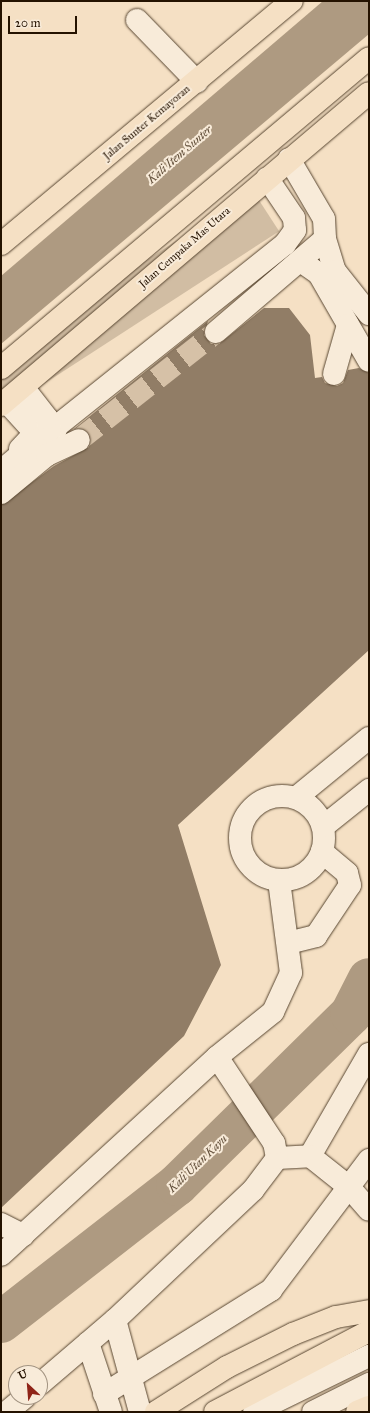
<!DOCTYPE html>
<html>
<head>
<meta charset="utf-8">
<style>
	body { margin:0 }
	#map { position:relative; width:370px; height:1413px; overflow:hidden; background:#f5e0c4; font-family:"IM FELL Great Primer",serif }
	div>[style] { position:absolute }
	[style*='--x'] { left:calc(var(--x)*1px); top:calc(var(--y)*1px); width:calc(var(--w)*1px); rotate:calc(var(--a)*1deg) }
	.green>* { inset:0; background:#d1bda3; transform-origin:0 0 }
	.water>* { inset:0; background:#ae9a81 }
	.river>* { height:42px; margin:-21px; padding:0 21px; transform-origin:21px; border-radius:21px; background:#ae9a81 }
	.building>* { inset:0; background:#917d66 }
	.minor-tunnel>* { height:22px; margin-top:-11px; transform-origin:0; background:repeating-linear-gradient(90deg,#d6c1a7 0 22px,transparent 0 33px) }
	.roads { filter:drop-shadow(0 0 1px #584631) drop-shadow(0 0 1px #584631) }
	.minor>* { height:22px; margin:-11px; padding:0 11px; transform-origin:11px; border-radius:11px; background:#f8ebd9 }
	.minor>.ring { margin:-11px; padding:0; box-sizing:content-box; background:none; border:22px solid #f8ebd9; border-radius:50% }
	.major>* { height:22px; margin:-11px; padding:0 11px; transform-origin:11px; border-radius:11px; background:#f5e0c4 }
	span { translate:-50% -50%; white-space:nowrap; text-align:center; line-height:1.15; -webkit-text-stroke:4px #f8ebd9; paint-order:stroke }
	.street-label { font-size:11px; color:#241200 }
	.water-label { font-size:12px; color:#624f3a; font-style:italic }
	.frame { position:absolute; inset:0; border:2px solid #241200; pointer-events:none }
	.north { position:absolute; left:8px; top:1365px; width:40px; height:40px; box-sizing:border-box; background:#f8ebd9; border:1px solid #a39482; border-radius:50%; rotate:334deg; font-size:11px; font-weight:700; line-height:16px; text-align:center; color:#241200 }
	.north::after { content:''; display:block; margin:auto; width:14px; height:18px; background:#8f2418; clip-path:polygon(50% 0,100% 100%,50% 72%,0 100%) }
	.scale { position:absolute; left:8px; top:16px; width:69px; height:18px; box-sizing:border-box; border:2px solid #241200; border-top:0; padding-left:5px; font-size:12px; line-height:14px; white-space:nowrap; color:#241200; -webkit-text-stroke:3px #f8ebd9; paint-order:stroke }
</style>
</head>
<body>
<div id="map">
	<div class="green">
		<i style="left:253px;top:191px;width:48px;height:288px;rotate:57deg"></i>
		<i style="clip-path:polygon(32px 345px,47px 366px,1px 402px,1px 368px)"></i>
	</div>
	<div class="water">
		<i style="clip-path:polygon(323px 1px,369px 1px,369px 34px,1px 344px,1px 276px)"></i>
	</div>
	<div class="river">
		<i style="--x:1;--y:1322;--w:223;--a:-37.9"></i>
		<i style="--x:177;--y:1185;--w:244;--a:-44.5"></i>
		<i style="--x:351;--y:1014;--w:39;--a:-63"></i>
	</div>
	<div class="building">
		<i style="clip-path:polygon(264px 308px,289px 308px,310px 335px,315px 378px,322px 377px,325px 383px,337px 386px,343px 383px,348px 370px,359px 368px,369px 373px,369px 650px,178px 825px,221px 965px,184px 1036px,1px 1208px,1px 505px,54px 466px,89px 447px,90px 434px,80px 428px,74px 429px,208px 321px,204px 335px,211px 344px,219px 344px)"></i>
	</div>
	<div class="minor-tunnel">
		<i style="--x:79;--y:440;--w:174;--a:-38.2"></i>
	</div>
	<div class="roads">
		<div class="minor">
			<i style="--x:137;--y:20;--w:86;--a:45.9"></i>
			<i style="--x:289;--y:159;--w:69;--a:59.7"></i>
			<i style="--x:324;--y:219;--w:20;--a:87"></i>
			<i style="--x:325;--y:239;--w:34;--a:73"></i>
			<i style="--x:335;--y:271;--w:55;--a:51.7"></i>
			<i style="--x:302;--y:262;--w:21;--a:35"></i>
			<i style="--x:319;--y:274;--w:100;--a:60.1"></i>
			<i style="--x:216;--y:332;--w:143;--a:-40.5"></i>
			<i style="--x:334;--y:374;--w:51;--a:-74.1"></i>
			<i style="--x:6;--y:401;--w:43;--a:47.8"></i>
			<i style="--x:35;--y:433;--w:22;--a:133"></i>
			<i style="--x:47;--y:455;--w:31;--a:-71"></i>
			<i style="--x:57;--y:426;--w:292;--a:-38.6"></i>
			<i style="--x:285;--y:244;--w:17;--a:-54"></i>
			<i style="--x:295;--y:230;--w:12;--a:-95"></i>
			<i style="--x:294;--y:218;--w:48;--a:-124"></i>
			<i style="--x:1;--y:471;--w:64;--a:-39.9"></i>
			<i style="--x:50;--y:430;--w:12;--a:-104"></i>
			<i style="--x:47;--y:418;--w:39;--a:-128"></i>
			<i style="--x:1;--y:493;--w:60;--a:-39.6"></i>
			<i style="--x:47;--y:455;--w:35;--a:-25"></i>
			<i class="ring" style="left:240px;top:796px;width:62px;height:62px"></i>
			<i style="--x:297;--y:797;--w:93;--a:-39.3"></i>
			<i style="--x:324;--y:826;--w:58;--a:-38.7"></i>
			<i style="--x:288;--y:943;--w:29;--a:-14"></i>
			<i style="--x:316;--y:936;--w:61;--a:-56.3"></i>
			<i style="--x:350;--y:885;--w:12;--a:-104"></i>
			<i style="--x:347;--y:873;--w:33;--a:-140"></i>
			<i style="--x:310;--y:1156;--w:118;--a:-60"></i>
			<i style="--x:277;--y:1158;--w:33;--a:-3"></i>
			<i style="--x:310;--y:1156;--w:50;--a:38.5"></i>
			<i style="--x:349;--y:1187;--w:30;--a:49"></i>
			<i style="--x:1;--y:1224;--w:25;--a:27"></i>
			<i style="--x:1;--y:1255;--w:293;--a:-42.5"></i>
			<i style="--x:217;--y:1057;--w:72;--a:-38.8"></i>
			<i style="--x:273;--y:1012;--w:43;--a:-65.2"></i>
			<i style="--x:291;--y:973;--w:93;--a:-97.4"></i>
			<i style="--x:115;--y:1320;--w:95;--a:74.8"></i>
			<i style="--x:88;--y:1343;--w:73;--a:71.6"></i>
			<i style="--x:40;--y:1384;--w:99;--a:-40.5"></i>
			<i style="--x:115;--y:1320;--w:190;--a:-43.3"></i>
			<i style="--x:253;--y:1190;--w:40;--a:-53"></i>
			<i style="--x:277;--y:1158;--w:15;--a:-101"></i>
			<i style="--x:274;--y:1143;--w:103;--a:-123.5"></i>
			<i style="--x:104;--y:1394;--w:197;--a:-31.9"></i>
			<i style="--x:271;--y:1290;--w:163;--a:-53"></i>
			<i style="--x:7;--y:1412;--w:23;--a:-40"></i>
			<i style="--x:254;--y:1412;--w:128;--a:-26"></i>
			<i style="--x:313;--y:1412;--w:63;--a:-26.6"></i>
		</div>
		<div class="major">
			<i style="--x:1;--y:244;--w:379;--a:-39.9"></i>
			<i style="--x:1;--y:368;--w:481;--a:-40.1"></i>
			<i style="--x:1;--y:405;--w:482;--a:-40.3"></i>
			<i style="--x:156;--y:1412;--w:84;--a:-32.4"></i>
			<i style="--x:227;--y:1367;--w:74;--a:-26.6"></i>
			<i style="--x:293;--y:1334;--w:46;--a:-21.6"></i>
			<i style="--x:336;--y:1317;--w:34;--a:-10"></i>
			<i style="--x:215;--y:1412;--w:174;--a:-27.7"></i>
			<i style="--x:357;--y:1412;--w:13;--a:-23"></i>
		</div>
	</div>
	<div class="street-label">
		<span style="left:147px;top:123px;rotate:-40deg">Jalan Sunter Kemayoran</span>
		<span style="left:185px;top:248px;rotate:-41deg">Jalan Cempaka Mas Utara</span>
	</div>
	<div class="water-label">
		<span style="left:180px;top:155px;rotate:-41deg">Kali Item Sunter</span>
		<span style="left:198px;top:1164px;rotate:-44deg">Kali Utan Kayu</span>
	</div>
	<div class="frame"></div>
	<div class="north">U</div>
	<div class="scale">20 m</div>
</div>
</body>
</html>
